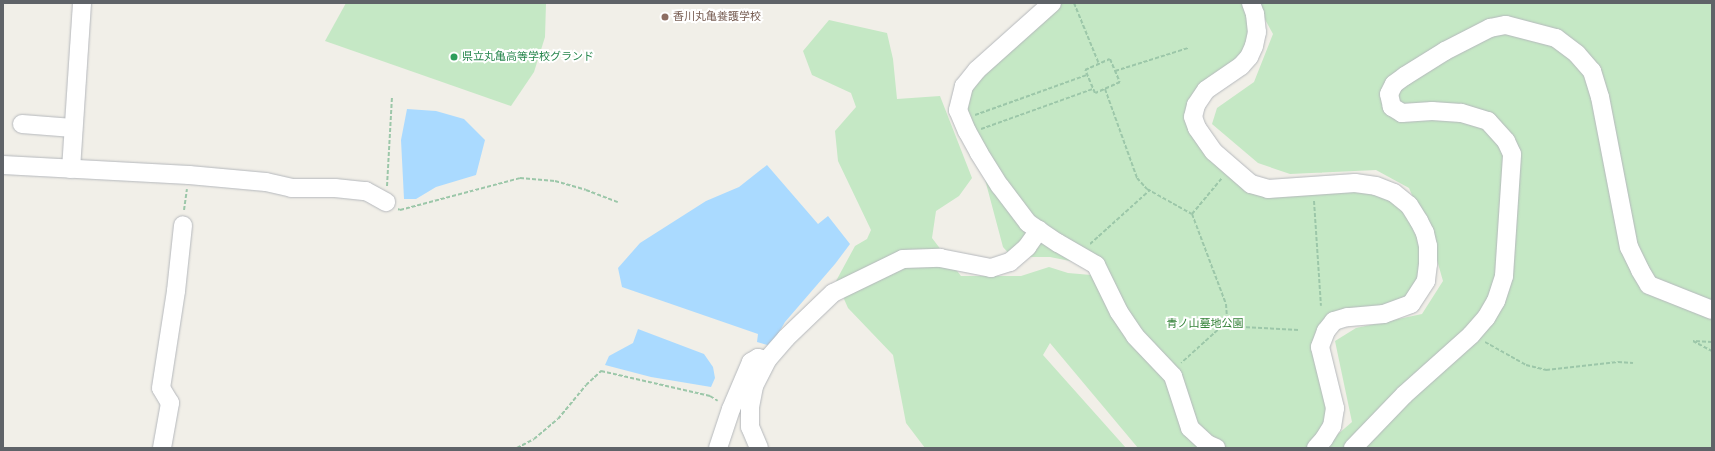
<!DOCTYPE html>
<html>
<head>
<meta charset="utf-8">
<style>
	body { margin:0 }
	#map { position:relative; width:1715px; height:451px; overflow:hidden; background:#f1efe8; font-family:"Roboto Condensed","Noto Sans JP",sans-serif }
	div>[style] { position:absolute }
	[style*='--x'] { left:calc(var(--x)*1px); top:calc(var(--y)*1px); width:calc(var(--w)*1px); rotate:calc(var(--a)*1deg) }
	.green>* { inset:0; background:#c5e8c5 }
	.water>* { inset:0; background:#aadaff }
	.path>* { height:2px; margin-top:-1px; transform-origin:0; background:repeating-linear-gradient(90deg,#9cc7a9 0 4px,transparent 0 6px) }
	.roads { filter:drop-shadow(0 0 1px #b5b8bc) drop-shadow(0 0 1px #b5b8bc) }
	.minor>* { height:18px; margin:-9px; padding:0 9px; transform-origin:9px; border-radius:9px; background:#fff }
	.dots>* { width:11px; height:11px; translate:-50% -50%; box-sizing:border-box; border:2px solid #fff; border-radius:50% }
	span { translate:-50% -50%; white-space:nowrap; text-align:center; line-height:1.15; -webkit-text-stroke:4px #fff; paint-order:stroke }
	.education-label { font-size:11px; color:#785e54 }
	.left { translate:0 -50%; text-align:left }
	.leisure-label { font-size:11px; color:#27864d }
	.park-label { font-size:11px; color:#348238 }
	.frame { position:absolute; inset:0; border:4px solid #5f6368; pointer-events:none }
</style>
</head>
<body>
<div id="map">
	<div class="green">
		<i style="clip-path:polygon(346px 3px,546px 3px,545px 37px,534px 72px,511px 106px,325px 41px)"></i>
		<i style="clip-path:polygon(evenodd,1040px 3px,1712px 3px,1712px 448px,1138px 448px,1050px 343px,1043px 355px,1126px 448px,925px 448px,906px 423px,893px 355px,848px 308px,836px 281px,855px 246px,867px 239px,871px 230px,838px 161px,835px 131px,856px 107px,851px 93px,812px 75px,803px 51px,829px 20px,887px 33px,893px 59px,897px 99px,940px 96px,972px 178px,959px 196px,936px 211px,932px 238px,961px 276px,1021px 276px,1049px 267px,1068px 273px,1091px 275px,1088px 268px,1080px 263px,1050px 257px,1012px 257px,1003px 247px,983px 172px,954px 102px,1040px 3px,1262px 14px,1273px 34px,1254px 82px,1217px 108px,1212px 124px,1258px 163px,1290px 174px,1376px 170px,1409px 188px,1418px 209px,1358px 176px,1259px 182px,1214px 144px,1200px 117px,1209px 96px,1262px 30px,1262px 14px,1040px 3px,1431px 239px,1443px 281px,1422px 314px,1356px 328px,1335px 341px,1352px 422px,1331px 440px,1328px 339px,1345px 322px,1429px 290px,1431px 239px)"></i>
	</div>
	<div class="water">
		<i style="clip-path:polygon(407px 109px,436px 111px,464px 119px,485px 140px,476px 175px,436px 187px,416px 199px,404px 199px,401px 140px)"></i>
		<i style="clip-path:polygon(767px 165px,818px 224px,828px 216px,850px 244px,835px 264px,785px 322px,771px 346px,757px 342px,758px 334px,622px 287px,618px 268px,640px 243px,706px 201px,739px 187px)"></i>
		<i style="clip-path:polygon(638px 329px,704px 354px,713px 367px,715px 378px,711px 387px,651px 377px,605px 365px,609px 356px,633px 343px)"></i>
	</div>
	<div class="path">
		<i style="--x:1074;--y:3;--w:66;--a:67.7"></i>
		<i style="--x:1110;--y:59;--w:25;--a:67"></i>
		<i style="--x:1120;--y:82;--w:27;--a:156"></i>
		<i style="--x:1095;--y:93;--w:25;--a:-113"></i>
		<i style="--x:1085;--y:70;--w:27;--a:-24"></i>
		<i style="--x:1115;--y:71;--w:77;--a:-17.5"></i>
		<i style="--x:1105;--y:89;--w:95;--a:70.2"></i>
		<i style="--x:1137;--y:178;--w:15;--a:48"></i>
		<i style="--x:1147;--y:189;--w:51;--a:29.1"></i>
		<i style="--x:1192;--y:214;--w:96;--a:69.3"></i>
		<i style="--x:1226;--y:304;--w:15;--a:86"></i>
		<i style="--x:1227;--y:319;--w:9;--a:126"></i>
		<i style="--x:1222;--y:326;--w:55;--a:137.9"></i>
		<i style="--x:975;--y:115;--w:119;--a:-19.7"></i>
		<i style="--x:981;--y:129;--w:119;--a:-19.7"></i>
		<i style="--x:387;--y:186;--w:89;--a:-86.8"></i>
		<i style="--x:1314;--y:201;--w:105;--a:86.2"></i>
		<i style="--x:398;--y:209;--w:2;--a:27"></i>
		<i style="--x:400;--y:210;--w:124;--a:-14.9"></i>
		<i style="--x:520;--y:178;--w:35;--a:5"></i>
		<i style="--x:555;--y:181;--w:32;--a:16"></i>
		<i style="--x:586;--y:190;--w:34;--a:21"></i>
		<i style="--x:184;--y:210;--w:21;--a:-82"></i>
		<i style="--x:1192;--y:214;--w:47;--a:-50.2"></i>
		<i style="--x:1090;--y:244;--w:81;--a:-42"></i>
		<i style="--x:1222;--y:326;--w:77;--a:3"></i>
		<i style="--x:1485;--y:342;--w:47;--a:29.3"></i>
		<i style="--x:1526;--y:365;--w:21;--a:14"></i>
		<i style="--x:1546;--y:370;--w:72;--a:-6.3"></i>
		<i style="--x:1618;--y:362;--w:15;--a:4"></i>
		<i style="--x:1712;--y:342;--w:19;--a:-177"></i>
		<i style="--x:1693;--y:341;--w:21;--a:28"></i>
		<i style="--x:517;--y:448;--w:19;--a:-28"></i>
		<i style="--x:534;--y:439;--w:31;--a:-40"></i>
		<i style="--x:558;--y:419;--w:44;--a:-50.5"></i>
		<i style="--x:586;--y:385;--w:21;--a:-43"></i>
		<i style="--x:601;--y:371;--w:112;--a:12.9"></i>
		<i style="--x:710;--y:396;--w:9;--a:32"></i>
	</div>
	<div class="roads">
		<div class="minor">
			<i style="--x:1052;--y:3;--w:101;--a:138.2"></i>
			<i style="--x:977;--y:70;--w:21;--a:129"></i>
			<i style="--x:964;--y:86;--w:25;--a:104"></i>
			<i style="--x:958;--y:110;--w:23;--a:67"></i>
			<i style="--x:967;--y:131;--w:25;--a:61"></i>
			<i style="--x:979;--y:153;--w:39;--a:58"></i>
			<i style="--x:1000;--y:186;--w:46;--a:52.9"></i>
			<i style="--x:1028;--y:223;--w:36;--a:34"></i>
			<i style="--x:1058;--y:243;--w:44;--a:30.1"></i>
			<i style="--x:1096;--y:265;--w:52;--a:63.9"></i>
			<i style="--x:1119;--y:312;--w:29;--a:56"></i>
			<i style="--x:1135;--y:336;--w:55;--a:46.5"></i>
			<i style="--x:1173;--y:376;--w:55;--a:71.9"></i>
			<i style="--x:1190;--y:428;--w:23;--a:43"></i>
			<i style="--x:1207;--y:444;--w:10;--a:24"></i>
			<i style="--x:1251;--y:3;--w:12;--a:70"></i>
			<i style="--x:1255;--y:14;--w:18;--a:84"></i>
			<i style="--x:1257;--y:32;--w:14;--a:102"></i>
			<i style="--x:1254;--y:46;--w:12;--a:114"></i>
			<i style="--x:1249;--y:57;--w:12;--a:132"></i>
			<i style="--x:1241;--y:66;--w:42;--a:145.6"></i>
			<i style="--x:1206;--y:90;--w:18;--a:124"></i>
			<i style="--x:1196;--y:105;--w:12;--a:104"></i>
			<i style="--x:1193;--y:117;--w:12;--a:70"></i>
			<i style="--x:1197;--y:128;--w:29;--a:55"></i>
			<i style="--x:1214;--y:152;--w:49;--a:40.9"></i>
			<i style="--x:1251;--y:184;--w:18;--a:16"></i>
			<i style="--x:1268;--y:189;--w:87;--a:-3.9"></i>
			<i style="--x:1355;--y:183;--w:21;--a:8"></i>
			<i style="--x:1376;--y:186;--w:19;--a:21"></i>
			<i style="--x:1394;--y:193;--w:19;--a:39"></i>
			<i style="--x:1409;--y:205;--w:19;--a:58"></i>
			<i style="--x:1419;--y:221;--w:13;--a:63"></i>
			<i style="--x:1425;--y:233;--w:13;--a:77"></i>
			<i style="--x:1428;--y:246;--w:18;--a:90"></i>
			<i style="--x:1428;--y:264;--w:17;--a:97"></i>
			<i style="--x:1426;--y:281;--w:27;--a:123"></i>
			<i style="--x:1411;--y:304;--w:29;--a:160"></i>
			<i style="--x:1384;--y:314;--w:37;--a:175"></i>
			<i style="--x:1347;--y:317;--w:14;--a:163"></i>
			<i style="--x:1334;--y:321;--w:13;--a:129"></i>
			<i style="--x:1326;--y:331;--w:17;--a:111"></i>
			<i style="--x:1320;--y:347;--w:63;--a:76.2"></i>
			<i style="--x:1335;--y:408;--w:18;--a:99"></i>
			<i style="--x:1332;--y:426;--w:15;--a:122"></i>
			<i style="--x:1324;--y:439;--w:12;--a:132"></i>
			<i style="--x:22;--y:124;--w:51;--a:4.5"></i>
			<i style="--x:3;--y:165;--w:186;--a:3.1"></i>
			<i style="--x:189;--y:175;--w:77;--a:5.2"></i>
			<i style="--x:266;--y:182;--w:26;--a:13"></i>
			<i style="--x:291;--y:188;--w:44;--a:0"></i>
			<i style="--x:335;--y:188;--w:31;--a:6"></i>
			<i style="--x:366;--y:191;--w:23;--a:29"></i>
			<i style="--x:71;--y:169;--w:166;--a:-86.2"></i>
			<i style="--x:162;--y:448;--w:46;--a:-79.9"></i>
			<i style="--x:170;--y:403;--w:17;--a:-121"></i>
			<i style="--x:161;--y:388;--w:98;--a:-81.2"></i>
			<i style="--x:176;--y:291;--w:66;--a:-83.9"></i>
			<i style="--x:718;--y:448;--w:41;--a:-71.6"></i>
			<i style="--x:731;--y:409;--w:51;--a:-66.9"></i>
			<i style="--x:751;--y:362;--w:8;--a:-30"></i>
			<i style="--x:758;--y:358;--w:9;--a:13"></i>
			<i style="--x:759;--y:448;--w:23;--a:-113"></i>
			<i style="--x:750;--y:427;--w:20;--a:-90"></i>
			<i style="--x:750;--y:407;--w:21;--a:-79"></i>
			<i style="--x:754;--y:386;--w:29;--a:-63"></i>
			<i style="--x:767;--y:360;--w:29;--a:-49"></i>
			<i style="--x:786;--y:338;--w:65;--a:-43.8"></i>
			<i style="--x:833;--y:293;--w:78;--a:-25.9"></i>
			<i style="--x:903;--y:259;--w:37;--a:-2"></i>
			<i style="--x:940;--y:258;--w:52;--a:11.1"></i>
			<i style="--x:991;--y:268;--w:20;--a:-18"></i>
			<i style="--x:1010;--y:262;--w:23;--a:-41"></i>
			<i style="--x:1027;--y:247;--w:21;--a:-55"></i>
			<i style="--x:1353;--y:448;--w:74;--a:-46.1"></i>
			<i style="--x:1404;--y:395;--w:90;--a:-41.8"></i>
			<i style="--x:1471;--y:335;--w:23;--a:-49"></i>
			<i style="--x:1486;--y:318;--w:20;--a:-60"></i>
			<i style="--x:1496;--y:301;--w:26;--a:-72"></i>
			<i style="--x:1504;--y:276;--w:122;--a:-86.2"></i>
			<i style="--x:1512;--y:154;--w:14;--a:-115"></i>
			<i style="--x:1506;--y:141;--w:27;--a:-132"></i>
			<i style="--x:1488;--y:121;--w:28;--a:-163"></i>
			<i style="--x:1461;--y:113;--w:29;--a:-176"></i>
			<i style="--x:1432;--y:111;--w:30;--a:176"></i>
			<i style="--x:1402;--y:113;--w:12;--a:-149"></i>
			<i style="--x:1392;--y:107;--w:13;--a:-103"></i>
			<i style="--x:1389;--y:94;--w:11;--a:-63"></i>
			<i style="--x:1394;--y:84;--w:14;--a:-36"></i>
			<i style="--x:1405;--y:76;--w:47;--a:-32"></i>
			<i style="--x:1445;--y:51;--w:51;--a:-27.1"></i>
			<i style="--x:1490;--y:28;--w:16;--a:-11"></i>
			<i style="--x:1506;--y:25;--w:52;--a:14.6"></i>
			<i style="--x:1556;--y:38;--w:26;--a:37"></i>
			<i style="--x:1577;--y:54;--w:23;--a:49"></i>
			<i style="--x:1592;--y:71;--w:27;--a:73"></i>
			<i style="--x:1600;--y:97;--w:153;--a:79.1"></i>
			<i style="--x:1629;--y:247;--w:25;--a:64"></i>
			<i style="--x:1640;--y:270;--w:17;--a:59"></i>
			<i style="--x:1649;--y:285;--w:68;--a:21.6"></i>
		</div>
	</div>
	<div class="dots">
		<i style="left:665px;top:17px;background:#8d6e63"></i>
		<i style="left:454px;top:57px;background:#2e9e5b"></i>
	</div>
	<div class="education-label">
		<span class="left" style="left:673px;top:17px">香川丸亀養護学校</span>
	</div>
	<div class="leisure-label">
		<span class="left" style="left:462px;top:57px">県立丸亀高等学校グランド</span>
	</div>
	<div class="park-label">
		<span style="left:1205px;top:324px">青ノ山墓地公園</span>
	</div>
	<div class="frame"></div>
</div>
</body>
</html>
